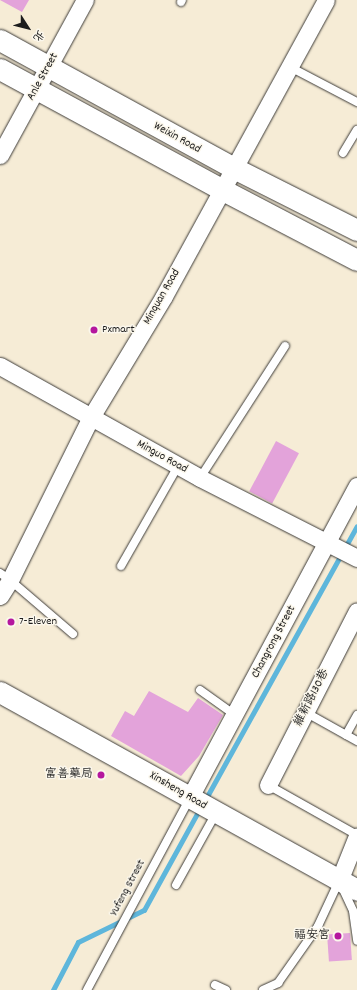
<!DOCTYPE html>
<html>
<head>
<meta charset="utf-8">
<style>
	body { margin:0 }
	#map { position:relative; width:357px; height:990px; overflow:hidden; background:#f6ecd6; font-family:Dekko,"LXGW WenKai TC",sans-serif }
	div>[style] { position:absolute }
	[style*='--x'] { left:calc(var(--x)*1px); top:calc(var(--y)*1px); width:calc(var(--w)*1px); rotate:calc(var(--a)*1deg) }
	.stream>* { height:5px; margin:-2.5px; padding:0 2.5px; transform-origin:2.5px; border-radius:2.5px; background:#5eb6db }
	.building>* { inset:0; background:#e3a3da; transform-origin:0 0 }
	.roads { filter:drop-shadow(0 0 1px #3d3b38) drop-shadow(0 0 1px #3d3b38) }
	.service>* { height:8px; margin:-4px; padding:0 4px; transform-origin:4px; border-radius:4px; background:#fff }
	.minor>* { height:17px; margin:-8.5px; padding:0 8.5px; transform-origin:8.5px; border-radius:8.5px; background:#fff }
	.tertiary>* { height:21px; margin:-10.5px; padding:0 10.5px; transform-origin:10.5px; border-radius:10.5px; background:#fff }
	.dots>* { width:11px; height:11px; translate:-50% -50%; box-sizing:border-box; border:2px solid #fbf7ec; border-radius:50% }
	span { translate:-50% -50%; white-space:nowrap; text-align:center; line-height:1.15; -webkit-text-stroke:3px #fbf7ec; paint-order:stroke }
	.street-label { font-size:12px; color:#1c1c1c }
	.poi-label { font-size:12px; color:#1c1c1c }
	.left { translate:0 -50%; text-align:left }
	.right { translate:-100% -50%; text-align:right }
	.north { position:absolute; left:8px; top:8px; width:40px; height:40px; -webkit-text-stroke:3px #fbf7ec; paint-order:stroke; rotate:126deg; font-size:11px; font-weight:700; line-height:16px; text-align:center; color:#1c1c1c }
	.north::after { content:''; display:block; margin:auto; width:14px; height:18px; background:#1c1c1c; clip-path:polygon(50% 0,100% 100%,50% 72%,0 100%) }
</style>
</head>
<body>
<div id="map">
	<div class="stream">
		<i style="--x:205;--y:800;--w:313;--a:-61"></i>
		<i style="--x:53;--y:990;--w:54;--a:-62.5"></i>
		<i style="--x:78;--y:942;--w:73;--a:-25.9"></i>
		<i style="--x:144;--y:910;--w:116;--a:-61.2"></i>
	</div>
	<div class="building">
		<i style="clip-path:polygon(0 0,29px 0,22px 12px)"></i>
		<i style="left:276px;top:441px;width:26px;height:57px;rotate:28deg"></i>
		<i style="clip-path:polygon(149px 691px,188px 712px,198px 698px,223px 715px,199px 756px,181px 776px,111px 736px,125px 711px,134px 716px)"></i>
		<i style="left:350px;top:933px;width:27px;height:23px;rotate:86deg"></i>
	</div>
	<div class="roads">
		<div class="service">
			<i style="--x:181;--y:2;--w:2;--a:-63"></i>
			<i style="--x:290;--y:67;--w:76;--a:27.6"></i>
			<i style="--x:343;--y:153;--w:27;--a:-59"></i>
			<i style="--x:200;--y:478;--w:157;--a:-57.2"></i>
			<i style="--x:121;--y:566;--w:115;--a:-60.3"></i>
			<i style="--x:0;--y:573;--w:12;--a:35"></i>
			<i style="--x:10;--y:580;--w:83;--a:40.6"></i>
			<i style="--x:200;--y:690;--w:43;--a:35.5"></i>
			<i style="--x:305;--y:712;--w:60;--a:29.1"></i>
			<i style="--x:346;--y:735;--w:23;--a:-61"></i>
			<i style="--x:268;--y:785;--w:102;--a:29.3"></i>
			<i style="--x:176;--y:885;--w:82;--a:-60.9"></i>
			<i style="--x:342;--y:887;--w:26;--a:65"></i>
			<i style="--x:353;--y:911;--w:30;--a:82"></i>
			<i style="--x:215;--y:985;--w:12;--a:24"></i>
			<i style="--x:87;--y:990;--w:218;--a:-61.8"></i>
			<i style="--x:263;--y:990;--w:17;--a:-25"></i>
			<i style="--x:278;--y:983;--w:70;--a:-54.9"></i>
			<i style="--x:318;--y:926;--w:50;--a:-65"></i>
		</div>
		<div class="minor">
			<i style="--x:0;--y:155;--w:177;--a:-61.3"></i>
			<i style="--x:0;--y:366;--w:229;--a:29.2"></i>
			<i style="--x:200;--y:478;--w:176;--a:27"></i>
			<i style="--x:0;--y:596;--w:19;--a:-58"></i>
			<i style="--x:10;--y:580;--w:182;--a:-63.6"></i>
			<i style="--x:91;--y:417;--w:141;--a:-58.9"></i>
			<i style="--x:164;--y:296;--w:337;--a:-61.3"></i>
			<i style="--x:268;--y:785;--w:195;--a:-62.9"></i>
			<i style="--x:190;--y:797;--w:353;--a:-61.8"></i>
			<i style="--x:339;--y:881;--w:48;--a:-68.2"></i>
		</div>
		<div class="tertiary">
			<i style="--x:0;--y:40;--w:267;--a:28.7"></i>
			<i style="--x:234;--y:168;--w:138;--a:26.8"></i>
			<i style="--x:0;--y:69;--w:251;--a:28.5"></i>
			<i style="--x:221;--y:189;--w:153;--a:27.6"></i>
			<i style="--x:0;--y:692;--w:408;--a:29"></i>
		</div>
	</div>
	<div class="dots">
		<i style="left:94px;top:330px;background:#b5179e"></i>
		<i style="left:11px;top:622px;background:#b5179e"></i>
		<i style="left:101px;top:775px;background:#b5179e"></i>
		<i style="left:338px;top:936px;background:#b5179e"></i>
	</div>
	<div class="street-label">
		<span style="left:43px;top:77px;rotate:-61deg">Anle Street</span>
		<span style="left:177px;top:138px;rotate:29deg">Weixin Road</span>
		<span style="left:162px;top:297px;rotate:-60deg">Minquan Road</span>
		<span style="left:162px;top:457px;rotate:29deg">Minguo Road</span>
		<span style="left:274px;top:642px;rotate:-62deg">Changrong Street</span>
		<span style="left:312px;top:698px;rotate:-63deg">維新路130巷</span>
		<span style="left:178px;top:791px;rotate:30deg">Xinsheng Road</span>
		<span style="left:128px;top:888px;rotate:-62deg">Yufeng Street</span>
	</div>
	<div class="poi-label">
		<span class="left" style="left:102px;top:330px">Pxmart</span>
		<span class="left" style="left:19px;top:622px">7-Eleven</span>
		<span class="right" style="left:93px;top:775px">富善藥局</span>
		<span class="right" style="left:330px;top:936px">福安宮</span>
	</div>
	<div class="north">北</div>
</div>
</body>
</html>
